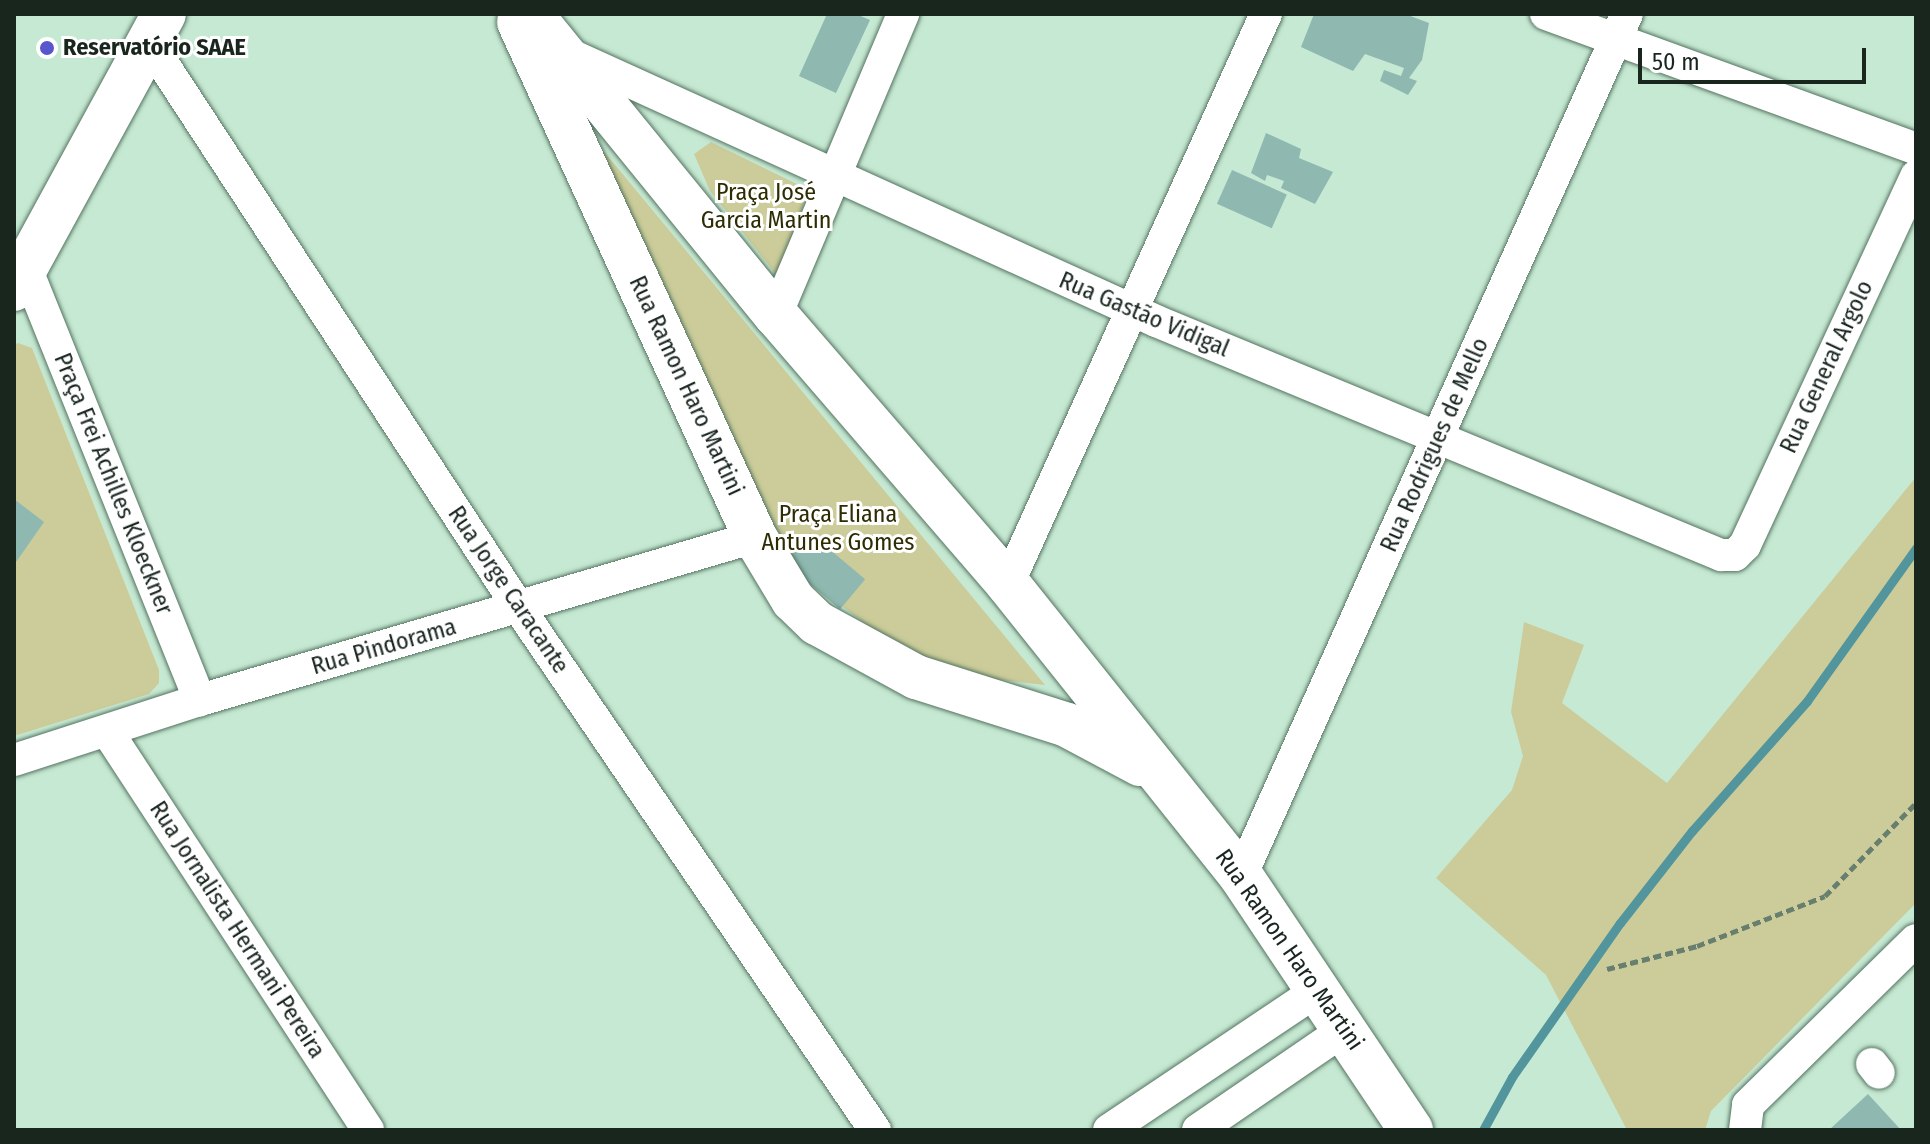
<!DOCTYPE html>
<html>
<head>
<meta charset="utf-8">
<style>
	body { margin:0 }
	#map { position:relative; width:1930px; height:1144px; overflow:hidden; background:#c6e9d3; font-family:"Fira Sans Condensed",sans-serif }
	div>[style] { position:absolute }
	[style*='--x'] { left:calc(var(--x)*1px); top:calc(var(--y)*1px); width:calc(var(--w)*1px); rotate:calc(var(--a)*1deg) }
	.green>* { inset:0; background:#cbcc99 }
	.stream>* { height:9px; margin:-4.5px; padding:0 4.5px; transform-origin:4.5px; border-radius:4.5px; background:#52959d }
	.building>* { inset:0; background:#8eb8b0; transform-origin:0 0 }
	.path>* { height:5px; margin-top:-2.5px; transform-origin:0; background:repeating-linear-gradient(90deg,#687f70 0 8px,transparent 0 12px) }
	.roads { filter:drop-shadow(0 0 2px #547360) drop-shadow(0 0 2px #547360) }
	.street>* { height:32px; margin:-16px; padding:0 16px; transform-origin:16px; border-radius:16px; background:#fff }
	.secondary>* { height:44px; margin:-22px; padding:0 22px; transform-origin:22px; border-radius:22px; background:#fff }
	.dots>* { width:22px; height:22px; translate:-50% -50%; box-sizing:border-box; border:4px solid #fff; border-radius:50% }
	span { translate:-50% -50%; white-space:nowrap; text-align:center; line-height:1.15; -webkit-text-stroke:6px #fff; paint-order:stroke }
	.poi-label { font-size:24px; color:#19261e; font-weight:700 }
	.left { translate:0 -50%; text-align:left }
	.park-label { font-size:24px; color:#2d2c02 }
	.street-label { font-size:24px; color:#19261e }
	.frame { position:absolute; inset:0; border:16px solid #19261e; pointer-events:none }
	.scale { position:absolute; left:1638px; top:48px; width:228px; height:36px; box-sizing:border-box; border:4px solid #19261e; border-top:0; padding-left:10px; font-size:24px; line-height:28px; white-space:nowrap; color:#19261e; -webkit-text-stroke:6px #fff; paint-order:stroke }
</style>
</head>
<body>
<div id="map">
	<div class="green">
		<i style="clip-path:polygon(592px 137px,1045px 685px,966px 676px,895px 647px,790px 566px)"></i>
		<i style="clip-path:polygon(711px 142px,809px 190px,778px 277px,710px 191px,694px 154px)"></i>
		<i style="clip-path:polygon(18px 343px,32px 348px,159px 670px,159px 683px,149px 694px,14px 736px,14px 345px)"></i>
		<i style="clip-path:polygon(1916px 477px,1916px 903px,1711px 1111px,1705px 1130px,1627px 1130px,1546px 975px,1436px 878px,1512px 790px,1523px 756px,1511px 712px,1524px 622px,1584px 645px,1562px 703px,1667px 783px)"></i>
	</div>
	<div class="stream">
		<i style="--x:1483;--y:1130;--w:60;--a:-61.3"></i>
		<i style="--x:1512;--y:1077;--w:188;--a:-55"></i>
		<i style="--x:1620;--y:923;--w:117;--a:-52"></i>
		<i style="--x:1692;--y:831;--w:174;--a:-48.5"></i>
		<i style="--x:1807;--y:701;--w:188;--a:-54.5"></i>
	</div>
	<div class="building">
		<i style="clip-path:polygon(827px 14px,856px 14px,870px 20px,836px 93px,799px 76px)"></i>
		<i style="clip-path:polygon(1314px 14px,1405px 14px,1429px 23px,1422px 60px,1409px 78px,1417px 81px,1408px 95px,1380px 81px,1384px 70px,1401px 76px,1404px 68px,1365px 54px,1353px 71px,1301px 47px)"></i>
		<i style="clip-path:polygon(1266px 133px,1301px 149px,1299px 158px,1333px 172px,1315px 204px,1281px 188px,1284px 181px,1267px 175px,1265px 181px,1251px 173px)"></i>
		<i style="left:1232px;top:170px;width:60px;height:37px;rotate:24deg"></i>
		<i style="clip-path:polygon(14px 499px,44px 522px,14px 565px)"></i>
		<i style="left:810px;top:533px;width:72px;height:39px;rotate:40deg"></i>
		<i style="clip-path:polygon(1868px 1094px,1901px 1130px,1829px 1130px)"></i>
	</div>
	<div class="path">
		<i style="--x:1607;--y:969;--w:93;--a:-14.3"></i>
		<i style="--x:1697;--y:946;--w:137;--a:-21.3"></i>
		<i style="--x:1825;--y:896;--w:130;--a:-45.6"></i>
	</div>
	<div class="roads">
		<div class="street">
			<i style="--x:1546;--y:14;--w:394;--a:20"></i>
			<i style="--x:150;--y:44;--w:674;--a:56.81"></i>
			<i style="--x:519;--y:608;--w:632;--a:55.71"></i>
			<i style="--x:571;--y:55;--w:643;--a:24.45"></i>
			<i style="--x:1156;--y:321;--w:612;--a:22.5"></i>
			<i style="--x:1721;--y:555;--w:14;--a:0"></i>
			<i style="--x:1735;--y:555;--w:14;--a:-45"></i>
			<i style="--x:1745;--y:545;--w:407;--a:-65.1"></i>
			<i style="--x:26;--y:268;--w:466;--a:68.1"></i>
			<i style="--x:776;--y:315;--w:327;--a:-67.1"></i>
			<i style="--x:1008;--y:584;--w:626;--a:-65.65"></i>
			<i style="--x:107;--y:731;--w:477;--a:56.8"></i>
			<i style="--x:14;--y:760;--w:195;--a:-17.9"></i>
			<i style="--x:200;--y:700;--w:578;--a:-16.37"></i>
			<i style="--x:1241;--y:876;--w:944;--a:-65.88"></i>
			<i style="--x:1872;--y:1064;--w:11;--a:52"></i>
			<i style="--x:1109;--y:1130;--w:254;--a:-33.8"></i>
			<i style="--x:1198;--y:1130;--w:181;--a:-34.4"></i>
			<i style="--x:1745;--y:1130;--w:25;--a:-83"></i>
			<i style="--x:1748;--y:1105;--w:235;--a:-44.5"></i>
		</div>
		<div class="secondary">
			<i style="--x:531;--y:14;--w:388;--a:50.9"></i>
			<i style="--x:776;--y:315;--w:355;--a:49.2"></i>
			<i style="--x:1008;--y:584;--w:374;--a:51.4"></i>
			<i style="--x:1241;--y:876;--w:306;--a:56.2"></i>
			<i style="--x:519;--y:22;--w:566;--a:65.38"></i>
			<i style="--x:755;--y:537;--w:74;--a:58.9"></i>
			<i style="--x:793;--y:600;--w:33;--a:44"></i>
			<i style="--x:817;--y:623;--w:113;--a:28.6"></i>
			<i style="--x:916;--y:677;--w:158;--a:17.6"></i>
			<i style="--x:1067;--y:725;--w:83;--a:28.1"></i>
			<i style="--x:14;--y:289;--w:313;--a:-61.4"></i>
		</div>
	</div>
	<div class="dots">
		<i style="left:47px;top:48px;background:#5756cd"></i>
	</div>
	<div class="poi-label">
		<span class="left" style="left:63px;top:48px">Reservatório SAAE</span>
	</div>
	<div class="park-label">
		<span style="left:766px;top:207px">Praça José<br>Garcia Martin</span>
		<span style="left:838px;top:529px">Praça Eliana<br>Antunes Gomes</span>
	</div>
	<div class="street-label">
		<span style="left:1144px;top:315px;rotate:23deg">Rua Gastão Vidigal</span>
		<span style="left:1827px;top:367px;rotate:-65deg">Rua General Argolo</span>
		<span style="left:686px;top:386px;rotate:65deg">Rua Ramon Haro Martini</span>
		<span style="left:1435px;top:445px;rotate:-66deg">Rua Rodrigues de Mello</span>
		<span style="left:113px;top:484px;rotate:68deg">Praça Frei Achilles Kloeckner</span>
		<span style="left:508px;top:590px;rotate:56deg">Rua Jorge Caracante</span>
		<span style="left:384px;top:647px;rotate:-16deg">Rua Pindorama</span>
		<span style="left:237px;top:930px;rotate:57deg">Rua Jornalista Hermani Pereira</span>
		<span style="left:1289px;top:950px;rotate:55deg">Rua Ramon Haro Martini</span>
	</div>
	<div class="frame"></div>
	<div class="scale">50 m</div>
</div>
</body>
</html>
